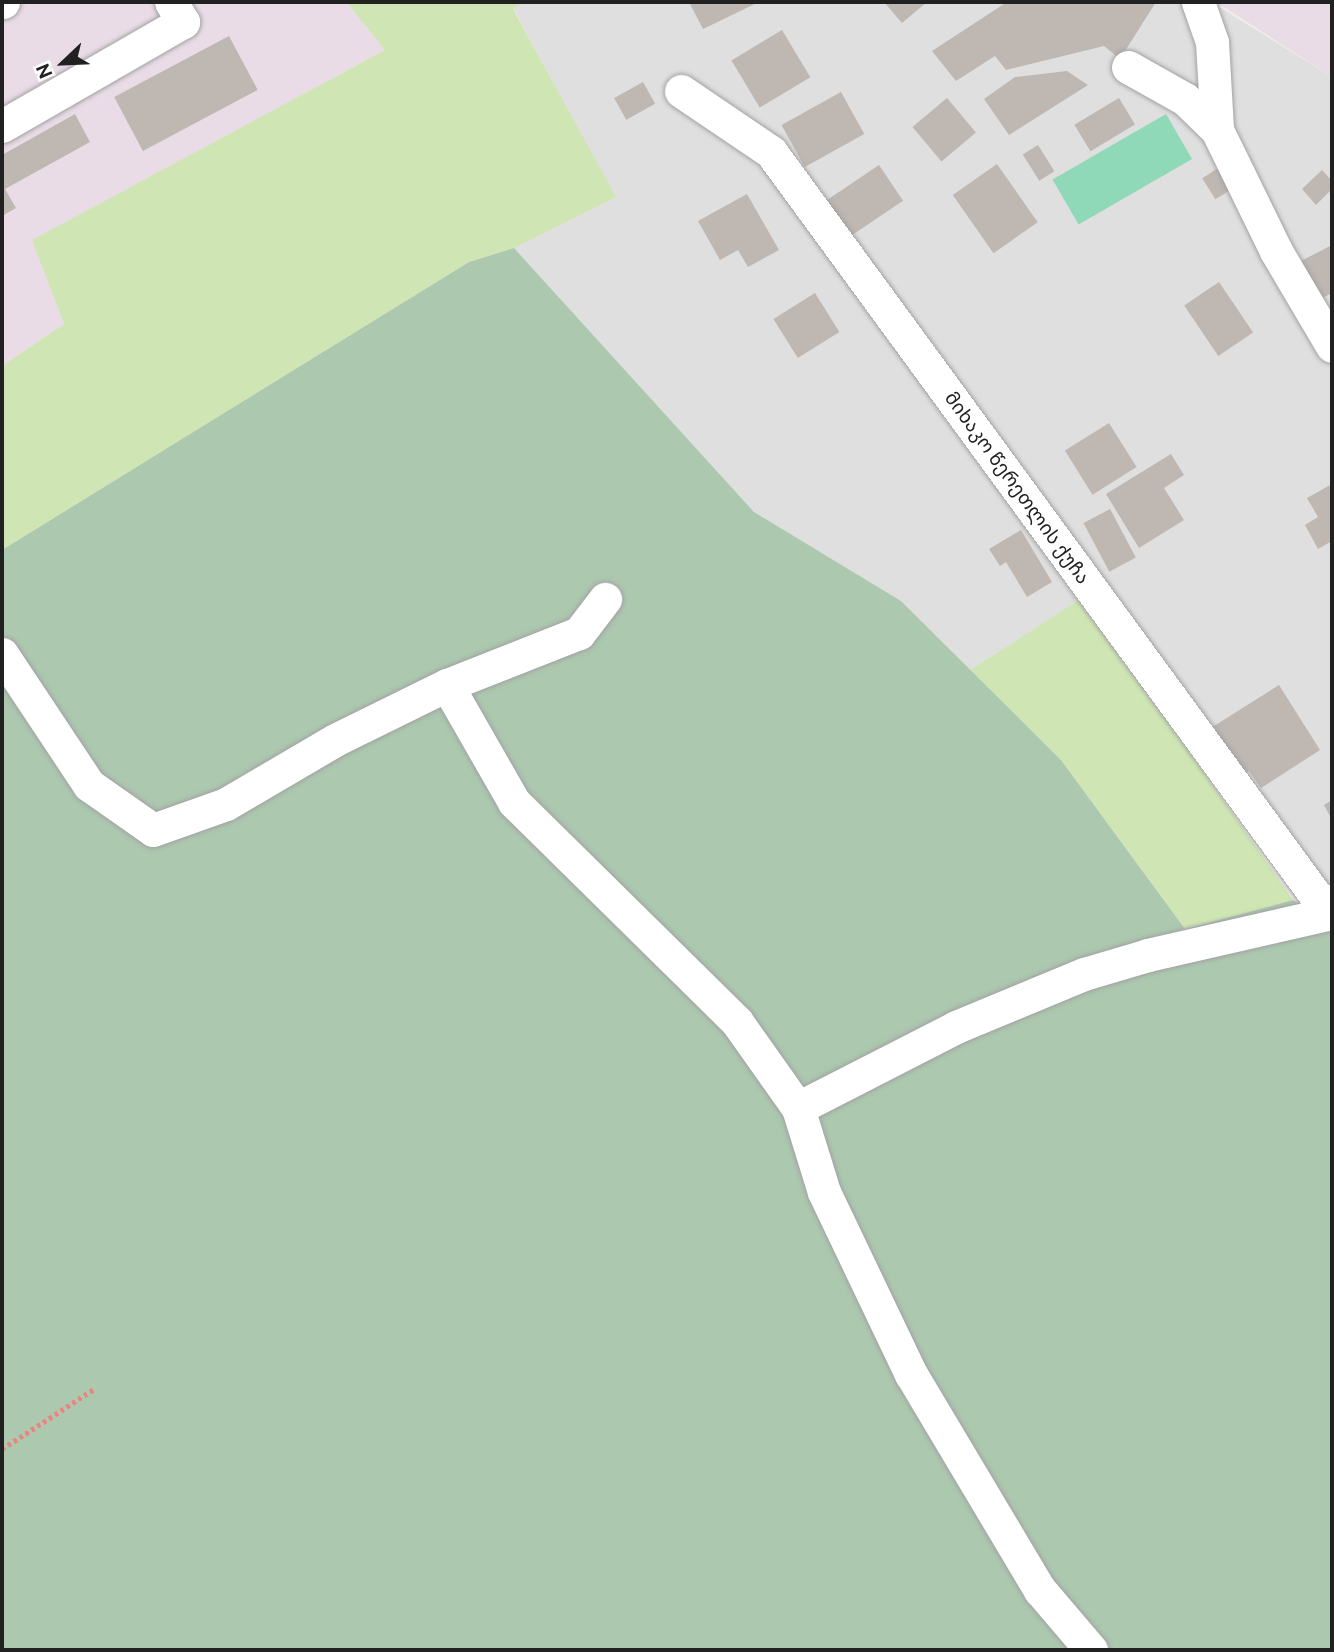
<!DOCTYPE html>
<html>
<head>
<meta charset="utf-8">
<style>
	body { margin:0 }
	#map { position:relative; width:1334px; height:1652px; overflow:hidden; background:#f1eee9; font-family:Ubuntu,"Noto Sans Georgian",sans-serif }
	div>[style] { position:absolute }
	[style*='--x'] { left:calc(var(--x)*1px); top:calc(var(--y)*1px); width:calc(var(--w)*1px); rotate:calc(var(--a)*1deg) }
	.residential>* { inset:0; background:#dfdfdf }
	.industrial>* { inset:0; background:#e9dce7 }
	.grass>* { inset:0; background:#cfe6b4 }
	.cemetery>* { inset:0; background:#acc8af }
	.pitch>* { inset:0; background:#8fd8b8; transform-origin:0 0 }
	.building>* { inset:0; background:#beb7b2; transform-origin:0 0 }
	.path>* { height:4.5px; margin-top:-2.25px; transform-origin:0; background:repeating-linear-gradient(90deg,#ee827d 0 3.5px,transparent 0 7px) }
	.roads { filter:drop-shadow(0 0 2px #a2a2a2) drop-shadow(0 0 2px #a2a2a2) }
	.minor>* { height:33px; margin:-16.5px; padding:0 16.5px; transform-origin:16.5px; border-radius:16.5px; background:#fff }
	span { translate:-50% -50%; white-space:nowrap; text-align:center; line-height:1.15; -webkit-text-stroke:6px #fff; paint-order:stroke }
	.street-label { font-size:19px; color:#212121 }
	.frame { position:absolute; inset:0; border:4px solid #212121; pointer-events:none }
	.north { position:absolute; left:28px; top:28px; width:70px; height:70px; -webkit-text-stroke:5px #fff; paint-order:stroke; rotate:247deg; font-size:19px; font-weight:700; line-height:28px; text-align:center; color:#212121 }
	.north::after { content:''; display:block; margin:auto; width:24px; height:32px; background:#212121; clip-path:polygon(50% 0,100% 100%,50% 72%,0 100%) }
</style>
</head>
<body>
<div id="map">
	<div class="residential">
		<i style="clip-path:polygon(523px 2px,1194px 2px,1197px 58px,1332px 356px,1332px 895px,1099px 588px,970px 670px,901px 601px,754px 512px,514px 248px,615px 197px,513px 8px)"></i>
		<i style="clip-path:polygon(1211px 2px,1332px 77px,1332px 327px,1230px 139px)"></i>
	</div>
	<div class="industrial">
		<i style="clip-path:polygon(2px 2px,346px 2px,385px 50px,33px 240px,64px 324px,2px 366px)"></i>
		<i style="clip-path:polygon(1216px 2px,1332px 2px,1332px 77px)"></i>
	</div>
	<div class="grass">
		<i style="clip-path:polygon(346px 2px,523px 2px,513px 9px,616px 197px,514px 248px,469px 262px,2px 550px,2px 366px,64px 324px,32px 240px,385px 50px)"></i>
		<i style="clip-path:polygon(1082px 598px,1293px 900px,1185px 929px,1061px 760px,970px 670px)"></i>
	</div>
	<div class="cemetery">
		<i style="clip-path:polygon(514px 248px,754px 512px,901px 601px,1061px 760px,1185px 929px,1293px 900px,1332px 926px,1332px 1650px,2px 1650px,2px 550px,469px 262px)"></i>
	</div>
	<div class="pitch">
		<i style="left:1166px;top:114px;width:52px;height:131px;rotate:60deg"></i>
	</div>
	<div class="building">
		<i style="clip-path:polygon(689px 2px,759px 2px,703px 29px)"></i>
		<i style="clip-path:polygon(884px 2px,927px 2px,902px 23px)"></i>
		<i style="clip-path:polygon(1007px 2px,1156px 2px,1120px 59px,1104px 46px,1006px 70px,995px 56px,956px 81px,932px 51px)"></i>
		<i style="left:782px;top:30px;width:55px;height:59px;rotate:59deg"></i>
		<i style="left:229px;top:36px;width:61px;height:130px;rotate:62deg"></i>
		<i style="clip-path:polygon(1067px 71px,1088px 85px,1009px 135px,984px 99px,1015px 77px)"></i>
		<i style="left:643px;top:82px;width:25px;height:33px;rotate:61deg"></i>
		<i style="left:841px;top:92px;width:48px;height:68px;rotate:61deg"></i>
		<i style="left:947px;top:98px;width:45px;height:45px;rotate:50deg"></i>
		<i style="left:1119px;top:98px;width:31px;height:52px;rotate:59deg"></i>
		<i style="clip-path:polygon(75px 114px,90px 142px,5px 189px,16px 208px,2px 216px,2px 155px)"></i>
		<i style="left:1038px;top:145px;width:31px;height:18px;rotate:58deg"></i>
		<i style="left:997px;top:164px;width:71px;height:54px;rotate:55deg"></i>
		<i style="left:879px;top:165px;width:43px;height:64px;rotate:56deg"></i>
		<i style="left:1220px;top:167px;width:25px;height:21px;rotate:58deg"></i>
		<i style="clip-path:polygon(1322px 170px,1332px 181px,1332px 189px,1316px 205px,1302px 189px)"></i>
		<i style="clip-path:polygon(747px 194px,779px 250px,748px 267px,738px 250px,720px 260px,698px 221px)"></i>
		<i style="clip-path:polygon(1332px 245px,1332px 293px,1320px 299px,1301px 261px)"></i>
		<i style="left:1219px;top:282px;width:61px;height:42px;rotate:56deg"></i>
		<i style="left:815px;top:293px;width:46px;height:49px;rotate:58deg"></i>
		<i style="left:1109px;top:423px;width:52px;height:52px;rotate:58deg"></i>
		<i style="clip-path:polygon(1171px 454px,1184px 475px,1164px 488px,1184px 520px,1139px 548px,1106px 494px)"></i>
		<i style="clip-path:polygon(1332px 484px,1332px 541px,1318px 549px,1305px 525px,1318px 517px,1307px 498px)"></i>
		<i style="left:1110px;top:509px;width:55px;height:30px;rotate:62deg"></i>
		<i style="clip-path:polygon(1021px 530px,1052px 582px,1027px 597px,1006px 562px,1000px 566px,989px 549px)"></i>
		<i style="clip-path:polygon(1279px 685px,1320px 750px,1261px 788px,1249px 771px,1237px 778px,1206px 731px)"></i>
		<i style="clip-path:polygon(1332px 800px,1332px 820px,1324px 805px)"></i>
	</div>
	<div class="path">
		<i style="--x:2;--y:1449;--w:110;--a:-33.1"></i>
	</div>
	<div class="roads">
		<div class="minor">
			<i style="--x:2;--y:2;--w:1;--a:0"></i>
			<i style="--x:1198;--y:2;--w:42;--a:70.7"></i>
			<i style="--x:1212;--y:42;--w:88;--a:86.7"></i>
			<i style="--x:1217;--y:130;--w:135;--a:64"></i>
			<i style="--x:1276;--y:251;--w:110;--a:59.5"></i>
			<i style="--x:1128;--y:67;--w:65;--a:29.3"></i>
			<i style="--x:1185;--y:99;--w:45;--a:44.1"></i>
			<i style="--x:681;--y:91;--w:109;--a:34.1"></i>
			<i style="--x:771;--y:152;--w:922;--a:53.78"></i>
			<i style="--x:1316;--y:896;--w:19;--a:32"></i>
			<i style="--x:2;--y:126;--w:209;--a:-29.9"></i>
			<i style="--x:183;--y:22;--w:23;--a:-121"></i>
			<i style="--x:2;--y:654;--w:157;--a:56.4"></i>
			<i style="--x:89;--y:785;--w:78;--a:35.1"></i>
			<i style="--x:153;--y:830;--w:77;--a:-19.6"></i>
			<i style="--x:226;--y:804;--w:126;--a:-30.4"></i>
			<i style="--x:335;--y:740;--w:125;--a:-26.2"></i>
			<i style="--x:447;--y:685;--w:135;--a:60.2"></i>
			<i style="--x:514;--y:802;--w:313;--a:44.6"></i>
			<i style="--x:737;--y:1022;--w:105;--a:54.7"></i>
			<i style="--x:798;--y:1108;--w:88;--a:72.8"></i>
			<i style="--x:824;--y:1192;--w:202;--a:64.5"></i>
			<i style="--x:911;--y:1374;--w:252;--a:59.2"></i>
			<i style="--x:1040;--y:1590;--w:79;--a:49.6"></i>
			<i style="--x:447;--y:685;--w:142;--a:-21.5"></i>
			<i style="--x:579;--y:633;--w:43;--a:-52.6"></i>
			<i style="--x:798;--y:1108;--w:178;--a:-27.1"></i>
			<i style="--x:956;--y:1027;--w:139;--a:-22.5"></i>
			<i style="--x:1084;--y:974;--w:67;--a:-16.5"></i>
			<i style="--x:1148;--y:955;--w:189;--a:-12.9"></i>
		</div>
	</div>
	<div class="street-label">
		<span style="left:1017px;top:488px;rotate:54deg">მიხაკო წერეთლის ქუჩა</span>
	</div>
	<div class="frame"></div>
	<div class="north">N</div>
</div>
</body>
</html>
